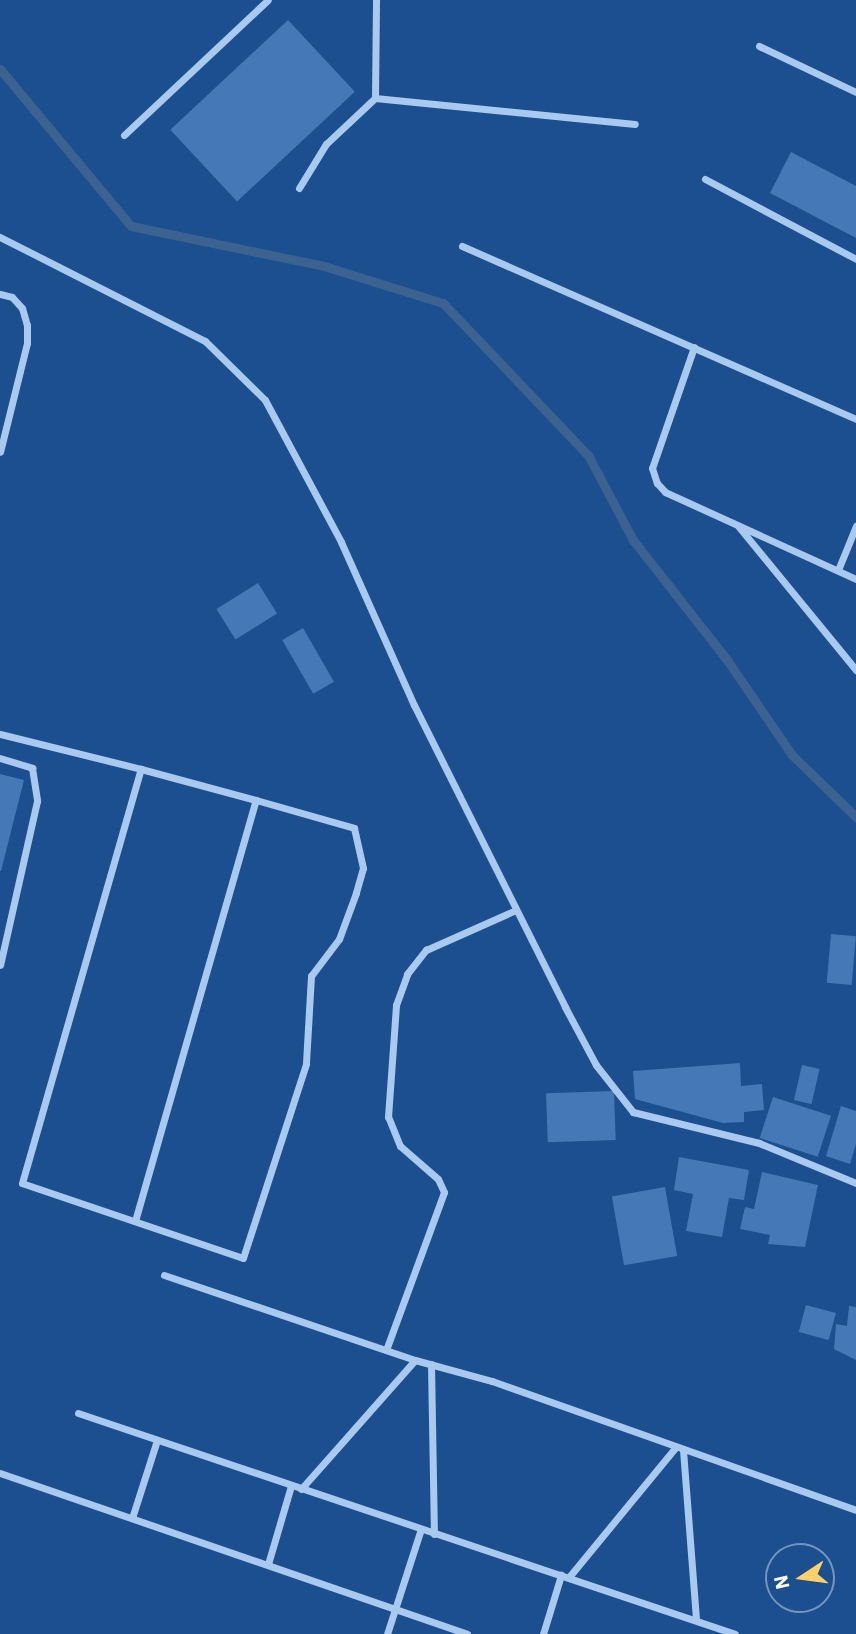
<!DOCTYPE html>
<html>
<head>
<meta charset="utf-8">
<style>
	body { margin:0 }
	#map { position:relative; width:856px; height:1634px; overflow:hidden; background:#1b4f8f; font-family:"IBM Plex Sans",sans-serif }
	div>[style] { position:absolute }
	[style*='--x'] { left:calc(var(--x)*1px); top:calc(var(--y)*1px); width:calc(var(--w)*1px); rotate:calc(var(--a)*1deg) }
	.stream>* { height:9px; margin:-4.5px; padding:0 4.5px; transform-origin:4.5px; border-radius:4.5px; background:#3c6290 }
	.building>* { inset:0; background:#4478b7; transform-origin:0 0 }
	.minor>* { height:7px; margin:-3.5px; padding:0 3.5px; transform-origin:3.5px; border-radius:3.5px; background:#a9c9ee }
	span { translate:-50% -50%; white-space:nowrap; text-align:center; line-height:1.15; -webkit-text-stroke:6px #1b4f8f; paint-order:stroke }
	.north { position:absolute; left:765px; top:1543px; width:70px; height:70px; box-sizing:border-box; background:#1b4f8f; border:2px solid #7695bc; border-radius:50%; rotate:257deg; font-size:19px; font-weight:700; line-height:28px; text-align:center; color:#fff }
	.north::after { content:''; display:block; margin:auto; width:24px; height:32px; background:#ffd166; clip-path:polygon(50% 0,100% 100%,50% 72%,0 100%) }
</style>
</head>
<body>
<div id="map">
	<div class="stream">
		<i style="--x:0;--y:69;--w:204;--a:50.2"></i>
		<i style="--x:131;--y:226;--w:197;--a:11.7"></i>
		<i style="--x:324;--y:266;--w:125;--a:17.3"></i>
		<i style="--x:443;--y:303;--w:210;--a:46.4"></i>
		<i style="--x:588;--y:455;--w:96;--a:62.1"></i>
		<i style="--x:633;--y:540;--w:152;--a:51.9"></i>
		<i style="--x:727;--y:660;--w:115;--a:55.6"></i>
		<i style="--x:792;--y:755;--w:89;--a:44.1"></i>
	</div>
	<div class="building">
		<i style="left:288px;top:20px;width:98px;height:161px;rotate:47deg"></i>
		<i style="clip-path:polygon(791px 152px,856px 186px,856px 238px,770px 193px)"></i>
		<i style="left:258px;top:583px;width:36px;height:49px;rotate:58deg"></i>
		<i style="left:303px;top:628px;width:62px;height:24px;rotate:60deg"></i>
		<i style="clip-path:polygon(0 774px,24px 780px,1px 871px,0 871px)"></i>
		<i style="left:831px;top:934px;width:25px;height:49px;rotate:5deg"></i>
		<i style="clip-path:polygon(740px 1063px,741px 1086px,762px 1084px,764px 1110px,744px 1112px,744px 1122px,723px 1123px,635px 1099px,633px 1071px)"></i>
		<i style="left:802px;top:1065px;width:18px;height:36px;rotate:13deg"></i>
		<i style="left:614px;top:1091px;width:49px;height:68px;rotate:88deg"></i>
		<i style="left:773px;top:1097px;width:61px;height:43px;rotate:18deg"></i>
		<i style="clip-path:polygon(841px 1106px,856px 1111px,856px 1144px,850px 1164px,826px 1156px)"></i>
		<i style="clip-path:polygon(679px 1157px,749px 1170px,744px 1200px,729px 1198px,722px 1237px,686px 1231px,693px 1194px,674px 1190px)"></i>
		<i style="clip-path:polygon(762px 1172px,818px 1185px,805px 1247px,768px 1244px,770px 1235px,740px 1229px,745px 1207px,754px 1209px)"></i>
		<i style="left:665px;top:1187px;width:70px;height:54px;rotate:80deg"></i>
		<i style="left:806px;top:1305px;width:31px;height:28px;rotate:15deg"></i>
		<i style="clip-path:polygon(849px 1306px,856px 1307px,856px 1360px,834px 1349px,836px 1324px,847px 1326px)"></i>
	</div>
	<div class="minor">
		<i style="--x:759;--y:46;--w:107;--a:25.4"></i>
		<i style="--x:375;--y:98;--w:261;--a:5.7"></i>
		<i style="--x:124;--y:135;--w:197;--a:-43.2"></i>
		<i style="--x:705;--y:179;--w:171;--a:27.9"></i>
		<i style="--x:299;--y:188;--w:52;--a:-58.5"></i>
		<i style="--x:326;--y:144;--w:67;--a:-43.2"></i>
		<i style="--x:375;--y:98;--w:98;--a:-89.4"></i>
		<i style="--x:0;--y:237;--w:230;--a:26.9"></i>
		<i style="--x:205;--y:341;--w:84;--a:44.5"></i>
		<i style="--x:265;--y:400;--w:161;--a:61.8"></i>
		<i style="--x:341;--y:542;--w:179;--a:65.9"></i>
		<i style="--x:414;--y:705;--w:338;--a:63.4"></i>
		<i style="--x:565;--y:1007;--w:66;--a:61.9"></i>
		<i style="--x:596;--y:1065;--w:60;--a:51.8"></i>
		<i style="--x:633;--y:1112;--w:130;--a:13.8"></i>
		<i style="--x:759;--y:1143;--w:105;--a:22.4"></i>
		<i style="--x:462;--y:246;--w:430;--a:23.7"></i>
		<i style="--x:0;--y:294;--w:12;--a:14"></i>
		<i style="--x:12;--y:297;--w:15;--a:48"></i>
		<i style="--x:22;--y:308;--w:18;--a:74"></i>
		<i style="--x:27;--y:325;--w:18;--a:90"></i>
		<i style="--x:27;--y:343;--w:112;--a:103.9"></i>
		<i style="--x:694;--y:347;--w:128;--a:109.1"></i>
		<i style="--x:652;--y:468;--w:16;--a:72"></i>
		<i style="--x:657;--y:483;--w:12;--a:48"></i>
		<i style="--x:665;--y:492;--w:210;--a:24.5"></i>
		<i style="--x:739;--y:527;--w:185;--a:50.7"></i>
		<i style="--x:838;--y:570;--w:48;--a:-67.8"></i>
		<i style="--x:0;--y:734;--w:145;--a:13.9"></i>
		<i style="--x:141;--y:769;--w:119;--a:15.1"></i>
		<i style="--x:256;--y:800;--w:102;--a:15.9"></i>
		<i style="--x:354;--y:828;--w:41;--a:77.3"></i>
		<i style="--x:363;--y:868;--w:26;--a:106"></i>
		<i style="--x:356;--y:893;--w:49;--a:110.3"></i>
		<i style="--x:339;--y:939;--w:46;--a:127.1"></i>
		<i style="--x:311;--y:976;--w:88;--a:93.3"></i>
		<i style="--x:306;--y:1064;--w:204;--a:108"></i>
		<i style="--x:243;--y:1258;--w:233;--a:-161.3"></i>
		<i style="--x:22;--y:1183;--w:431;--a:-74"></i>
		<i style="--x:0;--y:758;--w:34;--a:17"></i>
		<i style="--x:32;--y:768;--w:33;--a:81"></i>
		<i style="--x:37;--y:801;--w:168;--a:102.7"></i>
		<i style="--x:135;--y:1221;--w:438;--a:-74"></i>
		<i style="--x:164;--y:1275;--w:265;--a:18.7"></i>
		<i style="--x:415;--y:1360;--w:80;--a:15.3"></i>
		<i style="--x:492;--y:1381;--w:386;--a:19.5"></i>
		<i style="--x:386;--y:1350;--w:168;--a:-69.8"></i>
		<i style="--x:444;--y:1192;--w:14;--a:-115"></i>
		<i style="--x:438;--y:1179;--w:50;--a:-139"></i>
		<i style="--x:400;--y:1146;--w:31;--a:-112"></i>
		<i style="--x:388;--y:1117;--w:112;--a:-85.9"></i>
		<i style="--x:396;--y:1005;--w:33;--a:-70"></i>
		<i style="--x:407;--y:974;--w:31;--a:-52"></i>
		<i style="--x:426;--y:950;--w:98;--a:-24"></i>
		<i style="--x:431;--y:1364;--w:170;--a:89"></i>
		<i style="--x:78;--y:1413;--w:693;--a:18.59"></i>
		<i style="--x:683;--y:1450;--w:170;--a:85.6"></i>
		<i style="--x:0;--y:1473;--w:494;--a:19"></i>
		<i style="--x:301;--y:1489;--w:172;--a:-48.5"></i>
		<i style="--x:132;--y:1518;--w:82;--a:-72.2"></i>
		<i style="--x:268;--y:1564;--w:81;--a:-73.6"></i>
		<i style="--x:569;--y:1577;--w:167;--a:-50.6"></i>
		<i style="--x:387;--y:1634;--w:110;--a:-72.1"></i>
		<i style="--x:543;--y:1634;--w:62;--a:-73"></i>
	</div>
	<div class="north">N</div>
</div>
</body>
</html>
